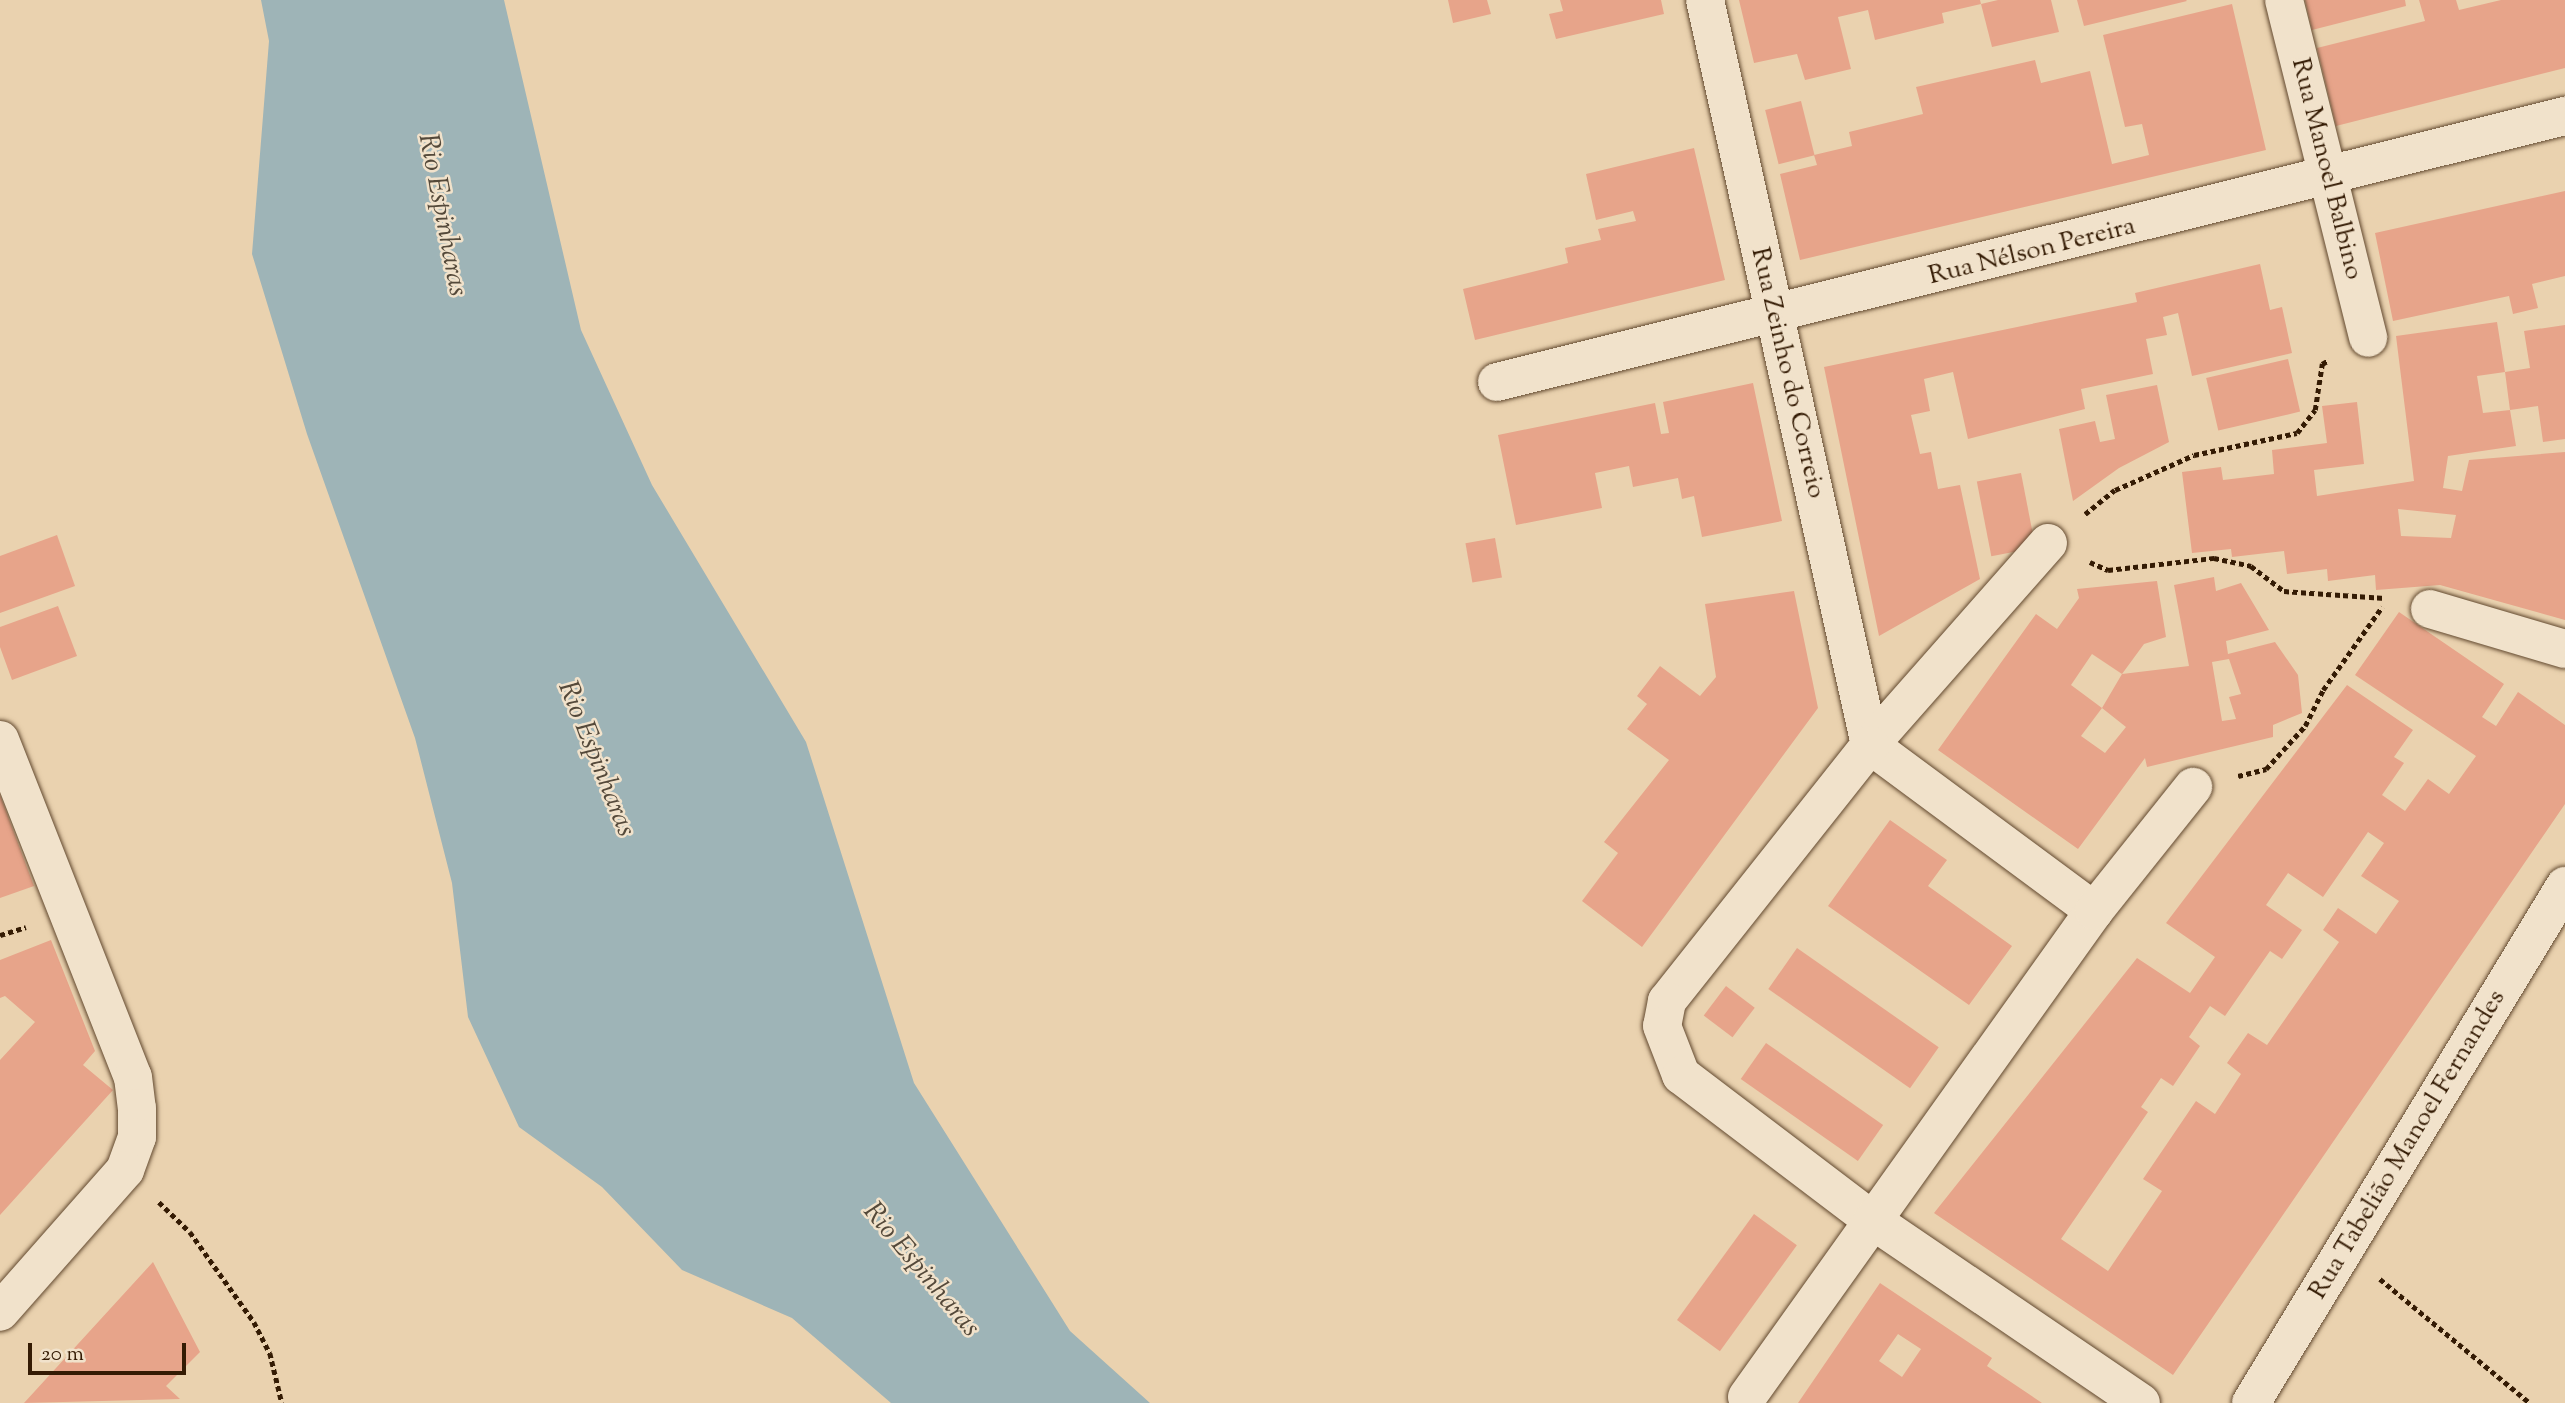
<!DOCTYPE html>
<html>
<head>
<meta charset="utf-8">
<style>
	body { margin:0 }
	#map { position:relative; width:2565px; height:1403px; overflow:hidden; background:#ead2af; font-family:"Sorts Mill Goudy",serif }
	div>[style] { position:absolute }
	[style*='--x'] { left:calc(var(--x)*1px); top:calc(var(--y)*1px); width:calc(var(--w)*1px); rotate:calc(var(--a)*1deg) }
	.water>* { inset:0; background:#9eb4b7 }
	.building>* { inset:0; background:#e7a48a; transform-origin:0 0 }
	.path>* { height:4.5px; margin-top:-2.25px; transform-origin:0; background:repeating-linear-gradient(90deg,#341b04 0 5px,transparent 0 8.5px) }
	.roads { filter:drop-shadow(0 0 2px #62492f) drop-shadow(0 0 2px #62492f) }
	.minor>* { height:38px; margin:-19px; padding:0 19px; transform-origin:19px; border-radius:19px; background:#f1e2cb }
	span { translate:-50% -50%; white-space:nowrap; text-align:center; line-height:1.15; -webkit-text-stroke:5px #f1e2cb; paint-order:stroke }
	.street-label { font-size:26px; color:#341b04 }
	.water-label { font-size:28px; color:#54493a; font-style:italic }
	.scale { position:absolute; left:28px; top:1343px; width:158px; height:32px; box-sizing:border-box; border:4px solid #341b04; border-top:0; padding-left:9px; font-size:21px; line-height:24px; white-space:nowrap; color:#341b04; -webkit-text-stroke:5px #f1e2cb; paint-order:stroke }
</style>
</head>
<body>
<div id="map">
	<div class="water">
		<i style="clip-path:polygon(261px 0,504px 0,581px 330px,652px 485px,806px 742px,914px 1083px,1070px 1331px,1150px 1403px,891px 1403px,792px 1318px,682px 1270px,602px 1187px,519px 1127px,468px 1017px,452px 883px,415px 738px,307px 434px,252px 254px,269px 41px)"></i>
	</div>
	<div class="building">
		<i style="clip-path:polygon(1448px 0,1487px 0,1491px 14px,1453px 23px)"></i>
		<i style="clip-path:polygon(1560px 0,1661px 0,1664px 14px,1556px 39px,1549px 14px,1563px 11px)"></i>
		<i style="clip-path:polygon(1739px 0,1980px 0,1981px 4px,1942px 13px,1944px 23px,1875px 40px,1868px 10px,1838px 17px,1851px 69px,1805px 80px,1797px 54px,1754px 63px)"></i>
		<i style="clip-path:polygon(1998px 0,2051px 0,2059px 32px,1992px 47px,1981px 4px)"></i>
		<i style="clip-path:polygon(2077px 0,2186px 0,2187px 1px,2084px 26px)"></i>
		<i style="clip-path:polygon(2305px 0,2405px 0,2406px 6px,2312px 30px)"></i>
		<i style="clip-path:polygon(2419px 0,2456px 0,2459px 10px,2501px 0,2565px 0,2565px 68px,2336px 126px,2317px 48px,2425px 21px)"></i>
		<i style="clip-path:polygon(2232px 4px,2266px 150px,1800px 260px,1780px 174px,1817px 165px,1814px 155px,1852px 146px,1849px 132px,1923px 114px,1916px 87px,2035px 60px,2041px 83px,2090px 71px,2112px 164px,2149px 155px,2142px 124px,2125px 127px,2103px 35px)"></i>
		<i style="left:1801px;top:101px;width:56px;height:37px;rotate:76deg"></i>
		<i style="clip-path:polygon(1694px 148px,1725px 280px,1475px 340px,1463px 289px,1568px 263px,1565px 248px,1601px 240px,1598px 229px,1636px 221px,1633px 211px,1596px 220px,1586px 174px)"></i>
		<i style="clip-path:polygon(2565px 191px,2565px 276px,2532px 284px,2538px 308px,2513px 314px,2509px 296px,2393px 321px,2375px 233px)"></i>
		<i style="clip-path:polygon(2260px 264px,2270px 310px,2282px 307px,2292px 353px,2192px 376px,2178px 313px,2163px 317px,2167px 335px,2146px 339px,2153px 374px,2081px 389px,2085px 409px,1968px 439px,1953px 372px,1924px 379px,1930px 411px,1911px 415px,1920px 454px,1931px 452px,1938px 489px,1960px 485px,1980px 579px,1879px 636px,1824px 367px,2137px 302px,2135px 293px)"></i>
		<i style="clip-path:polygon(evenodd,2497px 322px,2505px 372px,2530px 368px,2524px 331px,2565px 325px,2565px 439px,2543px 442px,2538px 406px,2510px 410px,2516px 446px,2448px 456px,2443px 488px,2462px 491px,2469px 460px,2565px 452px,2565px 620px,2440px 585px,2376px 590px,2375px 575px,2328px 581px,2327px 569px,2287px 574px,2284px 551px,2232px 557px,2231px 549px,2192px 553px,2182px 472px,2221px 467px,2223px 480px,2274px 474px,2272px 450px,2327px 443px,2322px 406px,2357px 402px,2364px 464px,2314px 470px,2317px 496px,2414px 481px,2396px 336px,2497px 322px,2505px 372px,2510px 410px,2483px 413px,2477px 376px,2505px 372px,2497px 322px,2398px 509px,2456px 515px,2451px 538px,2401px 536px,2398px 509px)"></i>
		<i style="left:2288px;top:359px;width:54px;height:84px;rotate:77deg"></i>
		<i style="clip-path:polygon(1753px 383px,1782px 521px,1702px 537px,1694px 496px,1682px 499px,1678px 478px,1633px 487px,1629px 466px,1595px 473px,1602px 508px,1516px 525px,1498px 435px,1655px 403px,1661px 434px,1669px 433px,1663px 402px)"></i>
		<i style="clip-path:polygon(2157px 385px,2169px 442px,2119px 468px,2073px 501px,2059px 429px,2095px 421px,2100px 442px,2115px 439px,2106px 395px)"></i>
		<i style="left:2021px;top:473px;width:76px;height:45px;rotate:79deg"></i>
		<i style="clip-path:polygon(57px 535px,75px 586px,0 613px,0 556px)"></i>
		<i style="left:1495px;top:538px;width:40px;height:30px;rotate:80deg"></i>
		<i style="clip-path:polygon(evenodd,2214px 577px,2216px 591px,2241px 583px,2269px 630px,2226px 641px,2228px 654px,2275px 642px,2298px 675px,2302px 713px,2273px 725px,2273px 737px,2147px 767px,2145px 758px,2078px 849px,1938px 750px,2036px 614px,2057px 629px,2079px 598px,2077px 589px,2157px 581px,2166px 637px,2144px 644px,2122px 674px,2092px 654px,2071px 685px,2102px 708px,2122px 674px,2189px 666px,2174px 585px,2214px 577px,2229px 659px,2241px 694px,2229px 697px,2236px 719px,2222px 721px,2212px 662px,2229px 659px,2214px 577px,2102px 708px,2126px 727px,2105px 753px,2081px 736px,2102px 708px)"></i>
		<i style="clip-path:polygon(1794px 591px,1818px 708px,1642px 947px,1582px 901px,1618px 853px,1604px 842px,1669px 760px,1627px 729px,1647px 704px,1637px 696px,1660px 666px,1700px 696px,1716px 677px,1705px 604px)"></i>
		<i style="clip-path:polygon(58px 606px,77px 656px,12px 680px,0 647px,0 627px)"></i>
		<i style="clip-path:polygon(evenodd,2399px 612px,2504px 684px,2482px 717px,2496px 726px,2518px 692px,2565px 725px,2565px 804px,2173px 1375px,1934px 1213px,2137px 958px,2190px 993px,2215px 957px,2166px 923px,2347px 685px,2413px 730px,2394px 757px,2404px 763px,2382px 795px,2405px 811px,2428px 779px,2449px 794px,2476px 756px,2355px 675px,2399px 612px,2368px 832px,2384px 843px,2361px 876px,2399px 901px,2376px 934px,2338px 908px,2323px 930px,2339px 942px,2267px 1045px,2248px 1033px,2227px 1063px,2241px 1074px,2215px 1114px,2196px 1101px,2143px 1179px,2162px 1191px,2108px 1271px,2061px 1239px,2148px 1112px,2141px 1107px,2161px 1078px,2173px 1086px,2200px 1046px,2189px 1037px,2210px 1006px,2225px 1016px,2270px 951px,2282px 959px,2302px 930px,2266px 905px,2288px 873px,2323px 897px,2368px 832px)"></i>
		<i style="clip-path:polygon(0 795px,34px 886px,0 898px)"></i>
		<i style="clip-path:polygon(1890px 820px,1947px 860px,1928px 886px,2012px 946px,1969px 1005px,1828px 906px)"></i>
		<i style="clip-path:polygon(51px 940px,95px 1051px,83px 1065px,113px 1090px,0 1215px,0 1060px,35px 1022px,5px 996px,0 998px,0 960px)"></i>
		<i style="left:1797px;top:948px;width:173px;height:50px;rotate:35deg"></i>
		<i style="left:1726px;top:986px;width:36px;height:37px;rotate:37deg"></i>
		<i style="left:1766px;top:1043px;width:143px;height:44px;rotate:35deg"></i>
		<i style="left:1754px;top:1214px;width:53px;height:131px;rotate:36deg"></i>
		<i style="clip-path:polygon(153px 1262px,200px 1352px,166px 1386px,180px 1399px,24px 1403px)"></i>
		<i style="clip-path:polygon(evenodd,1880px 1283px,1992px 1358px,1987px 1366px,2042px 1403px,1798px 1403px,1880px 1283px,1898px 1334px,1921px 1349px,1902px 1377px,1879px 1361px,1898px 1334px)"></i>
	</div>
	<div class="path">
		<i style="--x:2085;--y:514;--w:38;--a:-39"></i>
		<i style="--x:2115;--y:490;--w:86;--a:-23.9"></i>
		<i style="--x:2194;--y:455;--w:105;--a:-12.1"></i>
		<i style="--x:2297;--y:433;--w:29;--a:-52"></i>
		<i style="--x:2315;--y:410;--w:47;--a:-81.3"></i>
		<i style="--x:2322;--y:364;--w:8;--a:-30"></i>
		<i style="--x:2090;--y:562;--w:20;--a:24"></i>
		<i style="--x:2108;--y:570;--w:107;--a:-6.5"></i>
		<i style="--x:2214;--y:558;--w:38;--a:12"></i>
		<i style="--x:2251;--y:566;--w:41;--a:37.1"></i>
		<i style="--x:2284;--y:591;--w:101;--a:4"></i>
		<i style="--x:2238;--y:776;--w:29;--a:-14"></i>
		<i style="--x:2266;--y:769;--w:58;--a:-47.8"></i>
		<i style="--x:2305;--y:726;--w:40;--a:-63.4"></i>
		<i style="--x:2323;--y:690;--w:102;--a:-54.6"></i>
		<i style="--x:0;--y:935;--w:27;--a:-17"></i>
		<i style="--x:159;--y:1202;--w:43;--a:44.1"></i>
		<i style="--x:190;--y:1232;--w:110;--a:54.6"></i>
		<i style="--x:254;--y:1322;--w:35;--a:63"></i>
		<i style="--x:270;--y:1353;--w:51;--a:76.5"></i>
		<i style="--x:2380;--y:1279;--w:195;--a:39.6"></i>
	</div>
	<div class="roads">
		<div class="minor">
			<i style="--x:1705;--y:0;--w:763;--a:77.51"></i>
			<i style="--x:1870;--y:745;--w:279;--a:36.5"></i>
			<i style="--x:2284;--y:0;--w:348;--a:76"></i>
			<i style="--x:1497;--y:382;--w:1101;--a:-13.99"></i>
			<i style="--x:2048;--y:543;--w:269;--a:131.4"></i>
			<i style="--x:1870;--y:745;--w:327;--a:128.4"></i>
			<i style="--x:1667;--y:1001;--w:25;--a:101"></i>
			<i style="--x:1662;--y:1026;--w:53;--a:68.8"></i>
			<i style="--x:1681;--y:1075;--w:240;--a:37.2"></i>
			<i style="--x:1872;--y:1220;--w:325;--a:34.2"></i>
			<i style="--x:2430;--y:609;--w:141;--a:16.5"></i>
			<i style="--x:0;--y:740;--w:362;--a:68.5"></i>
			<i style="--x:133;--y:1077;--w:31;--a:83"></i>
			<i style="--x:137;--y:1108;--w:29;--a:90"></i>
			<i style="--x:137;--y:1137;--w:35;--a:110"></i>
			<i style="--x:125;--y:1170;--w:189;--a:131.4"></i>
			<i style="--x:1747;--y:1397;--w:597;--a:-54.47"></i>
			<i style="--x:2094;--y:911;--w:159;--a:-51.4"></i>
			<i style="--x:2251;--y:1403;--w:605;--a:-58.73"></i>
		</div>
	</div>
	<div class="street-label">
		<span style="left:2326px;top:169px;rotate:76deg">Rua Manoel Balbino</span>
		<span style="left:2032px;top:252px;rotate:-14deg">Rua Nélson Pereira</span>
		<span style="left:1787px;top:373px;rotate:77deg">Rua Zeinho do Correio</span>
		<span style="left:2408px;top:1145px;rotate:-59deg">Rua Tabelião Manoel Fernandes</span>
	</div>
	<div class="water-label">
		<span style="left:442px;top:215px;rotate:79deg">Rio Espinharas</span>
		<span style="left:596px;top:759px;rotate:68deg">Rio Espinharas</span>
		<span style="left:921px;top:1270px;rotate:50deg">Rio Espinharas</span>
	</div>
	<div class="scale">20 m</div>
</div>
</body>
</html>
